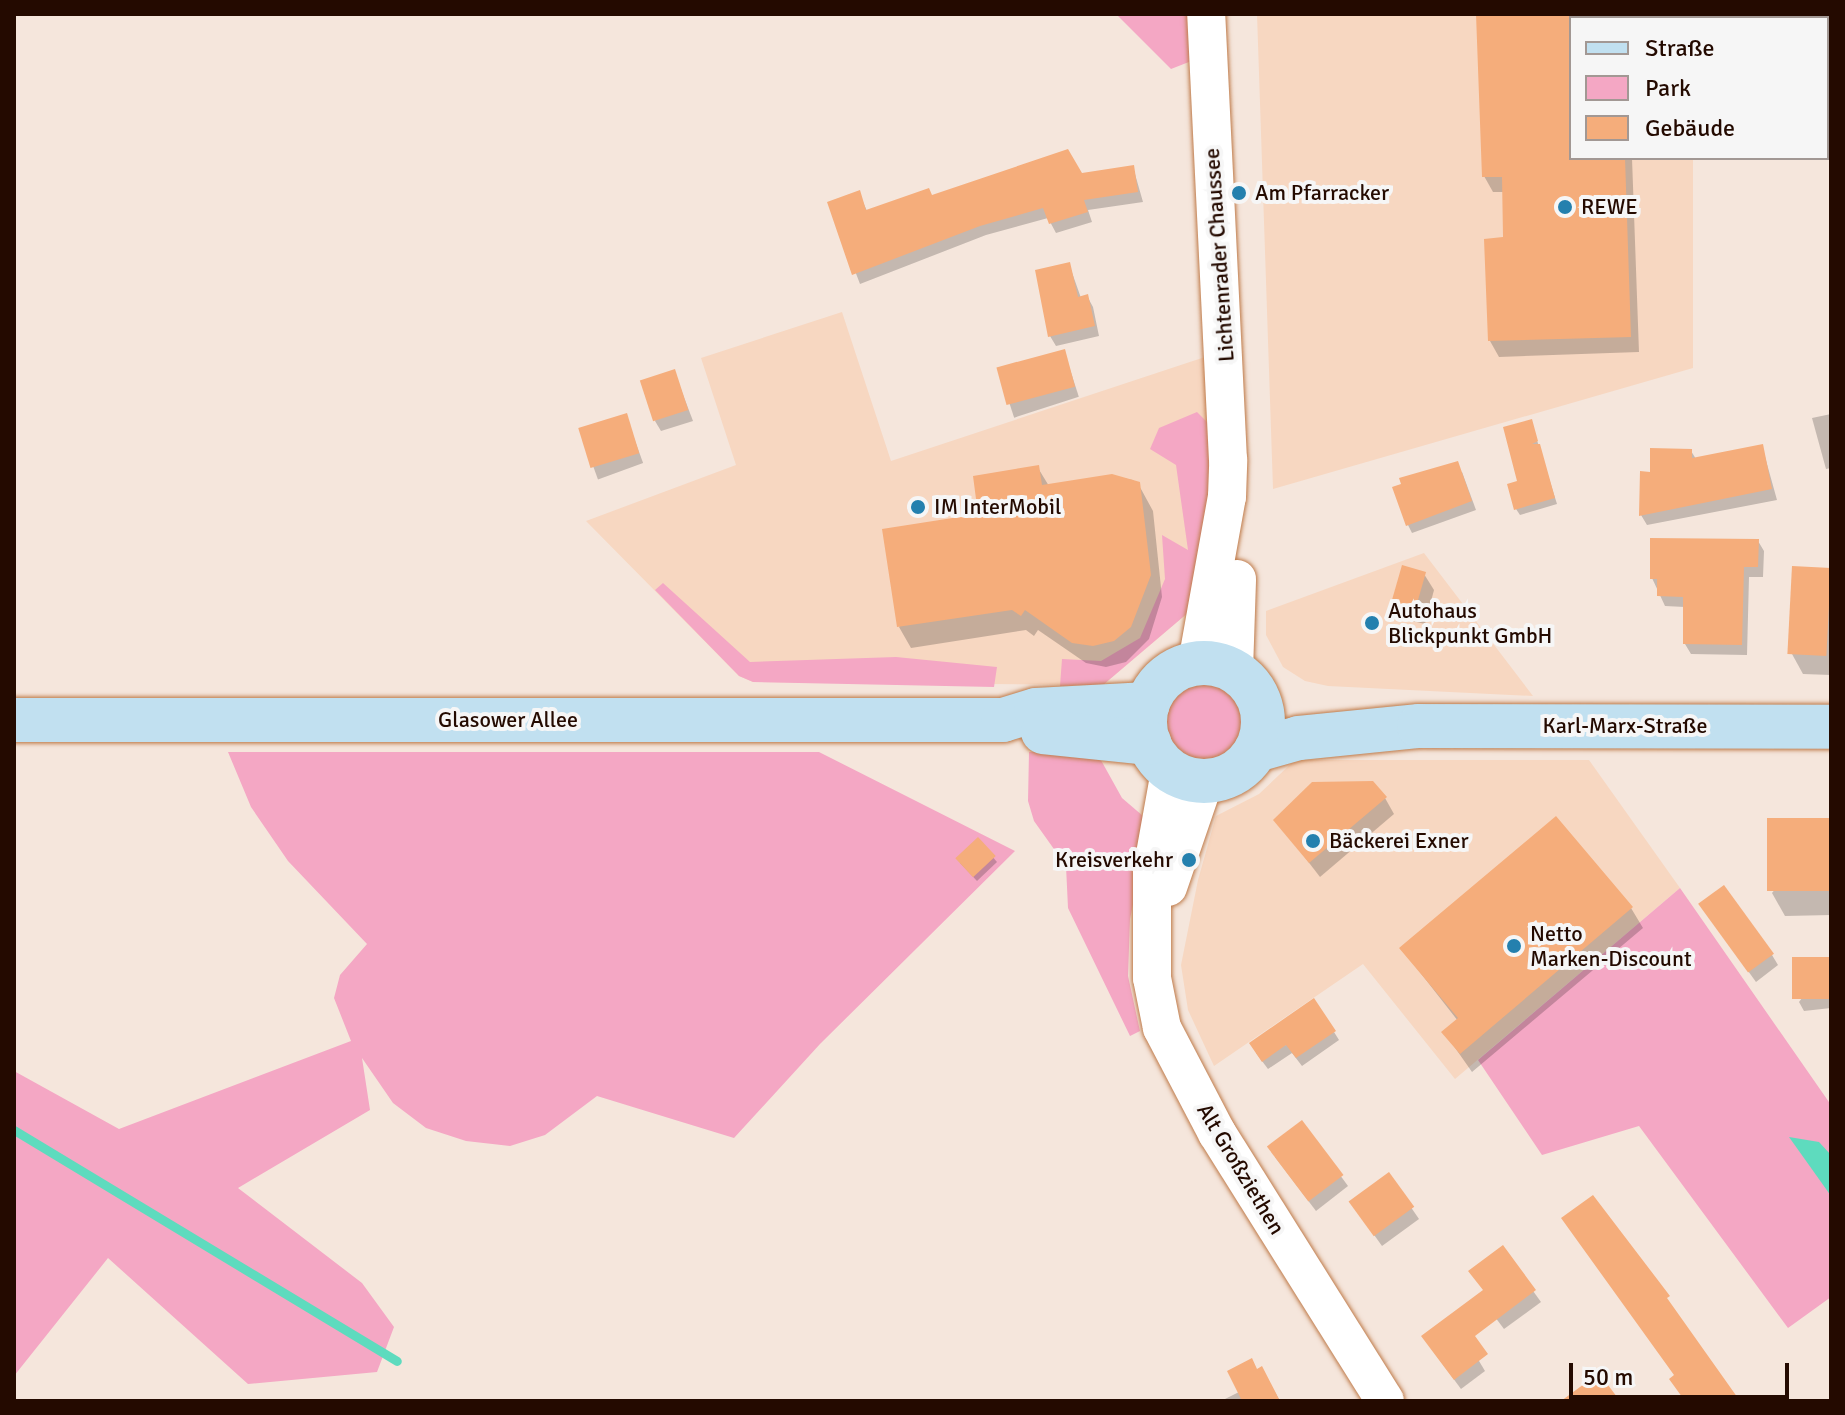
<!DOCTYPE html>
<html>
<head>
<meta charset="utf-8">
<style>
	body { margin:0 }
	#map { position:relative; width:1845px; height:1415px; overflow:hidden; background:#f5e6dc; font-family:Signika,sans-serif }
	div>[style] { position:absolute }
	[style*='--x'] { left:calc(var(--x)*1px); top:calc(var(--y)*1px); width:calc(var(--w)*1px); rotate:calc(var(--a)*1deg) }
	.built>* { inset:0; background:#f7d7c1 }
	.green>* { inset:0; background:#f4a7c4 }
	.round { border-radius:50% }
	.water>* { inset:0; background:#5edbbe }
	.shadow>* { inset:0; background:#0003; transform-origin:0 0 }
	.stream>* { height:9px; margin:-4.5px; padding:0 4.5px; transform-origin:4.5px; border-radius:4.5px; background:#5edbbe }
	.building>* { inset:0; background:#f5ad7b; transform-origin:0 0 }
	.roads { filter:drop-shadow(0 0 2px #bf7b4a) drop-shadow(0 0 2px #bf7b4a) }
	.tertiary>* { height:38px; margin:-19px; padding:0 19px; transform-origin:19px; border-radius:19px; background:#fff }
	.secondary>* { height:44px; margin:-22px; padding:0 22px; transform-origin:22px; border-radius:22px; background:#c1e0f0 }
	.secondary>.ring { margin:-22px; padding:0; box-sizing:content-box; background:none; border:44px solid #c1e0f0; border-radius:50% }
	.dots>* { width:22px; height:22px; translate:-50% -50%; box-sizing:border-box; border:4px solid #f6f6f6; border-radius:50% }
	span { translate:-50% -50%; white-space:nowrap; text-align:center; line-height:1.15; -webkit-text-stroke:8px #f6f6f6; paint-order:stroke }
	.poi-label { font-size:22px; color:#240a00 }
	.left { translate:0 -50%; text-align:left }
	.right { translate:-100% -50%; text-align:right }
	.street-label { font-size:22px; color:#240a00 }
	.frame { position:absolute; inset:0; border:16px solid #240a00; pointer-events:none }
	.legend { position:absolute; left:1569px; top:16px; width:260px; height:144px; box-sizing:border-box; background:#f6f6f6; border:2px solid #a29894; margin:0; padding:10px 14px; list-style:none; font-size:24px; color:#240a00 }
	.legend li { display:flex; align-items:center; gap:16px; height:40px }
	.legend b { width:40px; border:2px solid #a29894 }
	.scale { position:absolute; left:1569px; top:1363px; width:220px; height:36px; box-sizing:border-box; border:4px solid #240a00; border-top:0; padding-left:10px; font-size:24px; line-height:28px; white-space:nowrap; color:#240a00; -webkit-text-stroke:6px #f6f6f6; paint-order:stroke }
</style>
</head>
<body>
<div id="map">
	<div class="built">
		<i style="clip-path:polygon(1257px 14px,1694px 14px,1571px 18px,1571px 158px,1693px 158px,1693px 368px,1273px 489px)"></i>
		<i style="clip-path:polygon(842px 312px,891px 461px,1211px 355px,1203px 600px,1103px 685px,753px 682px,739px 676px,586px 521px,736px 465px,701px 358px)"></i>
		<i style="clip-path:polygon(1424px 553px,1533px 696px,1328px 686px,1305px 681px,1283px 667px,1266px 635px,1266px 611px)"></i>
		<i style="clip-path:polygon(1295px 760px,1589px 760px,1680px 888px,1455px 1079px,1363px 964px,1214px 1066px,1188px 1010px,1181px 965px,1198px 880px,1216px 816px,1259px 794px)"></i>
	</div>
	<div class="green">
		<i style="clip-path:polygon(1116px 14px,1193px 14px,1194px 60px,1171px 69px)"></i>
		<i style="clip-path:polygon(1197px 412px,1213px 428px,1203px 600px,1103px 685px,1060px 686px,1062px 659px,1101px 661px,1140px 638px,1165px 579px,1162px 535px,1188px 550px,1176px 465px,1150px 449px,1159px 428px)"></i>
		<i style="clip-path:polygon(663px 583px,750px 662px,896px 657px,997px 667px,994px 687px,753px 682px,739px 676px,655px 590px)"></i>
		<i class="round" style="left:1163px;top:679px;width:84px;height:84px"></i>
		<i style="clip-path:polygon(228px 752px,819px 752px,1015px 851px,820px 1044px,734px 1138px,597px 1096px,545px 1135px,510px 1146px,466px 1141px,426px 1128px,393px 1103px,362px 1058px,370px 1110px,238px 1188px,362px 1283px,394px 1327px,377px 1372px,248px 1384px,108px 1258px,14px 1376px,14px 1071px,119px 1129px,351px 1041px,334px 998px,340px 975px,367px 944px,288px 861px,251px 807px)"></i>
		<i style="clip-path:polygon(1029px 752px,1097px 753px,1122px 798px,1150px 822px,1130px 919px,1128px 976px,1140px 1031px,1130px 1036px,1068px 908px,1066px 866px,1034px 821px,1028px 801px)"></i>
		<i style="clip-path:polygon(1680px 888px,1831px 1105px,1831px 1297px,1788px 1328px,1639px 1126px,1542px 1155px,1478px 1060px)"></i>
	</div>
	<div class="water">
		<i style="clip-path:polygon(1789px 1137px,1819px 1142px,1831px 1155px,1831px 1196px)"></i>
	</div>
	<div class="shadow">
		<i style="clip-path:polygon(1478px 14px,1627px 14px,1571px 18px,1571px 158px,1632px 158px,1639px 352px,1499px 357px,1490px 341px,1505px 239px,1504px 192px,1493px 192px,1484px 176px)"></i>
		<i style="clip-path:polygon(1133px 167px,1143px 202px,1088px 210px,1092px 222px,1056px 233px,1048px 218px,986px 235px,860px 284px,829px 203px,859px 193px,867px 211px)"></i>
		<i style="clip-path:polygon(1069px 264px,1081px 298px,1087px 296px,1093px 307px,1099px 336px,1056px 346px,1050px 336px)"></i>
		<i style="left:1064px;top:351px;width:48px;height:68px;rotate:72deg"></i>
		<i style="clip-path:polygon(674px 371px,693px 421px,661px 431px,655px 421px)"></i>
		<i style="clip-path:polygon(1831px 414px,1831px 468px,1826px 469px,1812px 418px)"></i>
		<i style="left:626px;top:416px;width:50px;height:48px;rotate:70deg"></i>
		<i style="clip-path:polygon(1531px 421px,1557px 504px,1520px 515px,1516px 509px)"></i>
		<i style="clip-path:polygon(1762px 446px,1777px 500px,1647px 525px,1641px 515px,1652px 474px,1691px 451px,1696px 459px)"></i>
		<i style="clip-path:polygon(1038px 468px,1049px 486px,1112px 476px,1133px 480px,1141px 489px,1153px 511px,1162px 597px,1149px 639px,1126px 662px,1106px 667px,1086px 663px,1038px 630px,1034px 636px,1026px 630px,911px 648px,899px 627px,981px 516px)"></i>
		<i style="clip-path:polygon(1462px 472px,1476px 510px,1412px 533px,1408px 525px)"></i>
		<i style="clip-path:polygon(1758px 541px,1764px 551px,1763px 577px,1749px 577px,1747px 655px,1691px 654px,1685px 644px,1685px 607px,1665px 606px,1652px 578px)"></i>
		<i style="clip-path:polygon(1831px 570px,1831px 675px,1803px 674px,1792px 654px)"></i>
		<i style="clip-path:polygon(1424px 574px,1434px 590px,1425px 624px,1404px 619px,1394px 603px)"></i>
		<i style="clip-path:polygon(1385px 798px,1394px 814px,1320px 877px,1276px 820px)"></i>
		<i style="clip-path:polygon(1831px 820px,1831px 915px,1785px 916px,1772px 893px)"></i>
		<i style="clip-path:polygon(978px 840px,997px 862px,977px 881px,960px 863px)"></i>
		<i style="clip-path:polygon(1631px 908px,1643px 928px,1472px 1072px,1444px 1032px,1458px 1021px,1401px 948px)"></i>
		<i style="clip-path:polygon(1707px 914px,1772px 955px,1778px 965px,1756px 982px)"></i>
		<i style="clip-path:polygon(1831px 959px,1831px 1008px,1804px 1011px,1799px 1002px)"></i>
		<i style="clip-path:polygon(1334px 1032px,1339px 1040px,1302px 1066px,1292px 1053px,1268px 1069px,1256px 1053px)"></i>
		<i style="clip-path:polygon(1302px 1123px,1348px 1186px,1316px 1211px,1275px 1157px)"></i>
		<i style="clip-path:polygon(1388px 1174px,1419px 1219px,1382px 1246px,1357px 1211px)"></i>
		<i style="clip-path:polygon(1502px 1248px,1541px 1302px,1504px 1329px,1486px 1305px,1484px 1292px)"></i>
		<i style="clip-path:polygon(1430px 1347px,1479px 1361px,1485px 1371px,1461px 1389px)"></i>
		<i style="clip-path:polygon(1262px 1369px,1280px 1401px,1221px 1401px,1239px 1392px)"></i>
	</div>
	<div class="stream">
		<i style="--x:14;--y:1130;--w:447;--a:31.1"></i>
	</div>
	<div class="building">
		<i style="clip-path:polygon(1476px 14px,1571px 14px,1571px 158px,1625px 158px,1631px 337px,1488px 341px,1484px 239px,1503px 237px,1502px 177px,1482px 177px)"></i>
		<i style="clip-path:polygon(1068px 149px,1082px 173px,1134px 165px,1138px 192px,1084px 200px,1088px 212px,1049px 224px,1043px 208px,980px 226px,852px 275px,827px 202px,860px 190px,866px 210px,929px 188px,932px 195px)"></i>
		<i style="clip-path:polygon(1070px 262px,1078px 297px,1088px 294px,1095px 326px,1048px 337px,1035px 270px)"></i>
		<i style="left:1065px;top:349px;width:39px;height:71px;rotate:75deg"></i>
		<i style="left:675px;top:369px;width:43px;height:37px;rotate:72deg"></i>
		<i style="left:627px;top:413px;width:42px;height:51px;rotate:73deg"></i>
		<i style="clip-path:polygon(1532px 419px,1538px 441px,1532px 444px,1540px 444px,1555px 498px,1514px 510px,1507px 484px,1517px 481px,1503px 427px)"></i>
		<i style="clip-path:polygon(1763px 444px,1772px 489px,1639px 516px,1640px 471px,1650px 472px,1650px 448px,1692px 449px,1692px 458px)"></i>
		<i style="clip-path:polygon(1458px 461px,1472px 501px,1406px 526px,1392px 487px,1401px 484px,1399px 478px)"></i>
		<i style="clip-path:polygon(1039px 465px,1042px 485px,1112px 474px,1140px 482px,1151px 575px,1131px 627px,1114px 641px,1093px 646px,1072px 643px,1025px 610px,1021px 616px,1012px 610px,897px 627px,882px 529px,978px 514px,973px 476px)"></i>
		<i style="clip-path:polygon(1650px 538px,1759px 539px,1758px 567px,1744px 567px,1742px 645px,1683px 644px,1683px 597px,1657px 596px,1657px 579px,1650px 579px)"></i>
		<i style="left:1402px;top:565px;width:25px;height:39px;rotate:16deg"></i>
		<i style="left:1792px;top:566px;width:39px;height:88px;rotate:3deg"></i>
		<i style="clip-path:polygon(1373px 781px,1387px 797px,1309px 863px,1273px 820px,1312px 782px)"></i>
		<i style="clip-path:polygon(1556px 816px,1633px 907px,1460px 1054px,1441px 1032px,1458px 1018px,1399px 948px)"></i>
		<i style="left:1831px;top:818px;width:73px;height:64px;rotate:90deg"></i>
		<i style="left:978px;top:837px;width:26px;height:31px;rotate:47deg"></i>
		<i style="left:1724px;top:885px;width:85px;height:32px;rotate:54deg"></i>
		<i style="left:1831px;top:957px;width:42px;height:39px;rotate:90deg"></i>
		<i style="clip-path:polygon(1314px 998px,1336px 1031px,1296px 1058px,1286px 1045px,1262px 1062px,1249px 1043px)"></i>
		<i style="left:1302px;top:1120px;width:69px;height:44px;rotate:53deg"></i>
		<i style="left:1389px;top:1172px;width:43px;height:50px;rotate:54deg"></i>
		<i style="clip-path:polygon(1593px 1195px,1670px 1296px,1667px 1298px,1740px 1401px,1685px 1401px,1669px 1379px,1674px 1375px,1561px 1218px)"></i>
		<i style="clip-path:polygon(1503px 1245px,1536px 1290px,1475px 1336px,1488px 1354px,1454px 1380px,1421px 1336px,1483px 1290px,1468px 1271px)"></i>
		<i style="clip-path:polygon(1252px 1358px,1257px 1369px,1262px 1366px,1280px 1401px,1242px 1401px,1227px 1371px)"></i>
		<i style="clip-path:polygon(1599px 1373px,1620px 1401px,1561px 1401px)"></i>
	</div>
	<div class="roads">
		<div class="tertiary">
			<i style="--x:1197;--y:663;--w:169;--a:-79.8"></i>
			<i style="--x:1227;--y:497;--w:37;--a:-88"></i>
			<i style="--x:1228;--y:460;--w:447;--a:-92.8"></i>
			<i style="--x:1234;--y:671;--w:92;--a:-88.1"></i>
			<i style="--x:1170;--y:771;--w:102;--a:100.2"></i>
			<i style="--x:1152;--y:871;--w:107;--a:90"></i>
			<i style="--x:1152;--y:978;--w:51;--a:78.7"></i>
			<i style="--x:1162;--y:1028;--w:119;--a:62.4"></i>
			<i style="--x:1217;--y:1133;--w:316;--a:57.9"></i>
			<i style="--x:1168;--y:887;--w:111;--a:-71.1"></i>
		</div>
		<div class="secondary">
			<i class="ring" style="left:1145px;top:663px;width:74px;height:74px"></i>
			<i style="--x:14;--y:720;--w:989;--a:0"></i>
			<i style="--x:1003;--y:720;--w:34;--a:-17"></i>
			<i style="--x:1036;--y:710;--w:112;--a:-3.1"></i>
			<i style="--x:1043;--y:732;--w:107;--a:5.9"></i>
			<i style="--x:1256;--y:750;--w:45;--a:-15.6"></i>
			<i style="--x:1299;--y:738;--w:121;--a:-5.7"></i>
			<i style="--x:1419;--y:726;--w:412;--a:0.1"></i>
		</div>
	</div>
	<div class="dots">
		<i style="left:1239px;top:193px;background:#2480ae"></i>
		<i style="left:1565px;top:207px;background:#2480ae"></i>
		<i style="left:918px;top:507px;background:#2480ae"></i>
		<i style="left:1372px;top:623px;background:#2480ae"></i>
		<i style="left:1313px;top:841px;background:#2480ae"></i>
		<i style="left:1189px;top:860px;background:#2480ae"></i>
		<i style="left:1514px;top:946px;background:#2480ae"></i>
	</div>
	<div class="poi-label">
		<span class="left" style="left:1255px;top:193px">Am Pfarracker</span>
		<span class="left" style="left:1581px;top:207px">REWE</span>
		<span class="left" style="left:934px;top:507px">IM InterMobil</span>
		<span class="left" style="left:1388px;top:623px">Autohaus<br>Blickpunkt GmbH</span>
		<span class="left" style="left:1329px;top:841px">Bäckerei Exner</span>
		<span class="right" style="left:1173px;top:860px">Kreisverkehr</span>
		<span class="left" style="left:1530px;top:946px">Netto<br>Marken-Discount</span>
	</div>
	<div class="street-label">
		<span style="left:1219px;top:255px;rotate:-94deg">Lichtenrader Chaussee</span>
		<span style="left:508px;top:720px">Glasower Allee</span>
		<span style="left:1625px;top:726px">Karl-Marx-Straße</span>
		<span style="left:1241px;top:1169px;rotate:59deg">Alt Großziethen</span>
	</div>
	<div class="frame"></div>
	<ul class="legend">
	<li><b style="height:10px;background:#c1e0f0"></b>Straße</li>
	<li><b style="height:22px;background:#f4a7c4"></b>Park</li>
	<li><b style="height:22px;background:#f5ad7b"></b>Gebäude</li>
	</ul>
	<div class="scale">50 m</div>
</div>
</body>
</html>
